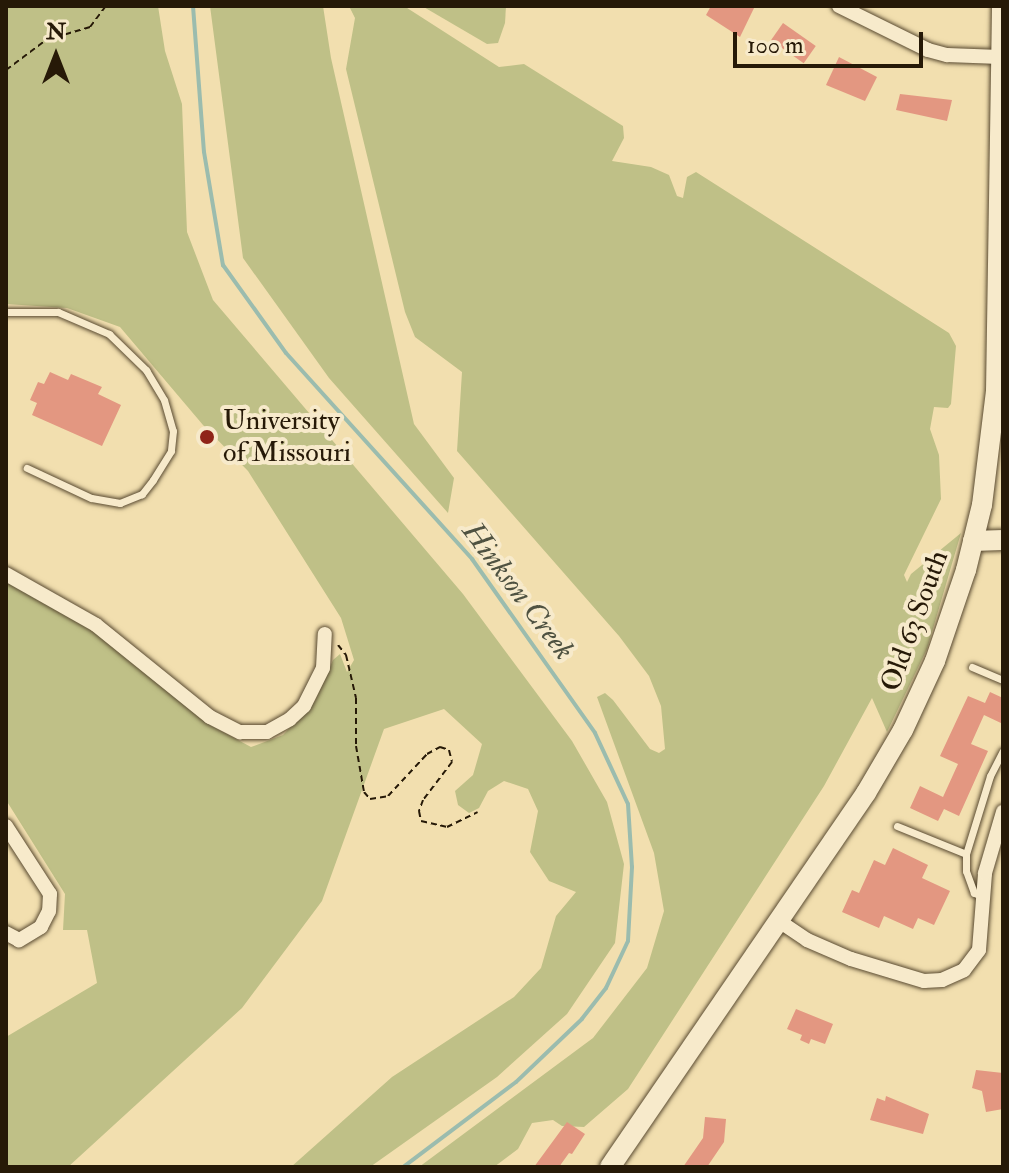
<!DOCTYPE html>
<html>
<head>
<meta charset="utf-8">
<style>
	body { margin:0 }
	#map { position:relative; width:1009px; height:1173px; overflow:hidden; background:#f2dfaf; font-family:"IM FELL Double Pica",serif }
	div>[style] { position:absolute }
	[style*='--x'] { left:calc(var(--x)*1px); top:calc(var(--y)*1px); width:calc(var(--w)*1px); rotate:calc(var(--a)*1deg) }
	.green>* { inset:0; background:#bfc087 }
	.stream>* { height:4px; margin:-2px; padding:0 2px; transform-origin:2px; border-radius:2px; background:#9bbcae }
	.building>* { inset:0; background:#e39781; transform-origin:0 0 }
	.path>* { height:2px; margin-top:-1px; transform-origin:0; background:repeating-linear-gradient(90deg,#261907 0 6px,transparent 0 10px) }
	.roads { filter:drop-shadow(0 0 2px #594a31) drop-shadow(0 0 2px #594a31) }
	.lane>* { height:7px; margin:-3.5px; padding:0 3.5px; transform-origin:3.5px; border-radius:3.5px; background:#f7eacb }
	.street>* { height:14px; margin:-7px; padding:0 7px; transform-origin:7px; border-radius:7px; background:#f7eacb }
	.secondary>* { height:20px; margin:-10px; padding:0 10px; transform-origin:10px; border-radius:10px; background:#f7eacb }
	.dots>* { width:22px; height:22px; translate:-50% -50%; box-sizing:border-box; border:4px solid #f7eacb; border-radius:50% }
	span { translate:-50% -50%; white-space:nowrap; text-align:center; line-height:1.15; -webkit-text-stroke:8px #f7eacb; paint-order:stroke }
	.poi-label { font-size:28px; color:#261907 }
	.left { translate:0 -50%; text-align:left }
	.street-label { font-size:28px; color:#261907 }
	.water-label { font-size:30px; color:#4f5241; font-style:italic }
	.frame { position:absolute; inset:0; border:8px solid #261907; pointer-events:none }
	.north { position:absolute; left:16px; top:16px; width:80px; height:80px; -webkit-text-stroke:6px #f7eacb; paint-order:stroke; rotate:0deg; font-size:22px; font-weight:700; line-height:32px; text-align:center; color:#261907 }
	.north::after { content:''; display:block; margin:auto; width:28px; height:36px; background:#261907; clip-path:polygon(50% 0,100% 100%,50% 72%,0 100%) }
	.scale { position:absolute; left:733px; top:32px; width:190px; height:36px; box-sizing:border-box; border:4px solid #261907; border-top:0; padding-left:10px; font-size:24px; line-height:28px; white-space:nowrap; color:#261907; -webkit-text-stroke:6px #f7eacb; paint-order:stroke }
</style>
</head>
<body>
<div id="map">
	<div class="green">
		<i style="clip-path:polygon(6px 6px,158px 6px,165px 51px,182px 104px,187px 232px,213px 300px,463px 594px,572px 741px,607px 802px,624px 864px,615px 943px,567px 1014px,497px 1077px,370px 1167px,291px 1167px,392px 1077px,514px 997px,541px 968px,556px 916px,576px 892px,549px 881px,530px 852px,538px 811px,528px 789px,504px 781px,488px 791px,479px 808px,469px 813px,458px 805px,455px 791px,473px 775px,482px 744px,444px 709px,384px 729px,322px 901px,242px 1008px,68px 1167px,6px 1167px,6px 1037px,97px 983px,87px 930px,63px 930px,65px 894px,6px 800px,6px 581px,93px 627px,210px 725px,251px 747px,283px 735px,315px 701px,333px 660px,340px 654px,347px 672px,354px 660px,341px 618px,248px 471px,203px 425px,120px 327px,67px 308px,6px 304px)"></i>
		<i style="clip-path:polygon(210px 6px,323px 6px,331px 58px,414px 424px,454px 478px,448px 513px,329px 378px,243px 258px)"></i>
		<i style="clip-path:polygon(349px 6px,404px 6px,499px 67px,524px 64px,623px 126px,624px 138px,612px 161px,651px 167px,669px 175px,677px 196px,683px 198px,687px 177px,696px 172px,949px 333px,956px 346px,951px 404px,948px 408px,934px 407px,930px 429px,939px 455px,941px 499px,904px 575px,907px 582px,911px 574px,961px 533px,927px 649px,887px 732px,872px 698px,824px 786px,628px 1089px,584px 1127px,562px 1126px,553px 1120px,532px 1123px,518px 1149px,494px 1167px,419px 1167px,593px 1038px,647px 968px,664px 911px,654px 853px,597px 697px,605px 693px,613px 700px,650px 749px,659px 753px,665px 749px,661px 706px,649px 676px,619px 636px,457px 451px,462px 372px,415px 337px,405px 312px,346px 69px,355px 18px)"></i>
		<i style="clip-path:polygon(422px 6px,506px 6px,505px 23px,498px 43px,487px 44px)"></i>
	</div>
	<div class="stream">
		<i style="--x:193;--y:6;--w:146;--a:85.7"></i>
		<i style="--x:204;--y:152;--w:115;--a:80.5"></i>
		<i style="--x:223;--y:265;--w:108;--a:54.4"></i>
		<i style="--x:286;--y:353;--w:278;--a:47.9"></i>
		<i style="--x:472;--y:559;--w:213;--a:54.7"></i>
		<i style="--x:595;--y:733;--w:78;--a:65.1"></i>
		<i style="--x:628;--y:804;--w:63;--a:86.4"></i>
		<i style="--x:632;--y:867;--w:74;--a:93.1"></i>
		<i style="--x:628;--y:941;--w:52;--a:115.1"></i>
		<i style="--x:606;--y:988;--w:39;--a:128"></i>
		<i style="--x:582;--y:1019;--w:91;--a:136.3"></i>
		<i style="--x:516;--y:1082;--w:141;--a:143"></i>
	</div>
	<div class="building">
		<i style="clip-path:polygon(711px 6px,755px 6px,740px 37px,706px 15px)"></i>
		<i style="left:783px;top:23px;width:40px;height:21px;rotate:35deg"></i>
		<i style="clip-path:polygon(839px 57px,877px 77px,865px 101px,826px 85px)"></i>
		<i style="clip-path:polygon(900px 94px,952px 100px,947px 121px,896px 110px)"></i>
		<i style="clip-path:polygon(50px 372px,68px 380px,71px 374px,102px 387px,98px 394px,121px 405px,102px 446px,32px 415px,37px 403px,30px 400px,38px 382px,44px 384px)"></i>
		<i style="clip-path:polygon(990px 692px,1003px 698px,1003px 724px,984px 715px,971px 744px,988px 751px,959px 816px,944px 809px,938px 821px,910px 808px,920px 786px,943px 797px,958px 764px,940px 756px,968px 696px,985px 703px)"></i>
		<i style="clip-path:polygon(893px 848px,928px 865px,922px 878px,950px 891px,934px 925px,918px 918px,913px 929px,884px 916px,879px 928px,842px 912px,852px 890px,859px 893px,874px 860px,885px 865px)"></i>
		<i style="clip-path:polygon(796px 1009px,833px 1024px,825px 1044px,811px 1039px,809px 1044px,800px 1040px,802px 1035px,787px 1029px)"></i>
		<i style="clip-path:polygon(976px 1070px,1003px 1073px,1003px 1109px,986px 1112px,982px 1091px,972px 1088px)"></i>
		<i style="clip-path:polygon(886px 1096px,929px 1114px,923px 1134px,870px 1120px,877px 1098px,885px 1101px)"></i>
		<i style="clip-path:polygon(705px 1117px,726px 1119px,724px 1142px,707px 1167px,683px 1167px,703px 1138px)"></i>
		<i style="clip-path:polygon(567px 1122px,585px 1134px,572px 1154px,569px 1153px,559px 1167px,534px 1167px)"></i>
	</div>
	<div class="path">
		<i style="--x:6;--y:70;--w:50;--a:-36.9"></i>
		<i style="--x:46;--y:40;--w:46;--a:-16.5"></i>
		<i style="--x:90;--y:27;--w:26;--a:-53"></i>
		<i style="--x:903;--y:624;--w:20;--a:72"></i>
		<i style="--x:338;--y:645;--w:13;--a:51"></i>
		<i style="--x:346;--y:655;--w:44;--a:76.9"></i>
		<i style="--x:356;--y:698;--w:48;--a:90"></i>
		<i style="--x:356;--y:746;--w:47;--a:80.1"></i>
		<i style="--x:364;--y:792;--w:9;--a:49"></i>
		<i style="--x:370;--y:799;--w:18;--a:-9"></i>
		<i style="--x:388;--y:796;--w:57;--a:-47.1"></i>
		<i style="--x:427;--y:754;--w:15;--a:-28"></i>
		<i style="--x:440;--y:747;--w:9;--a:18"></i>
		<i style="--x:449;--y:750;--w:12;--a:76"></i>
		<i style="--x:452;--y:762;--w:48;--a:127.3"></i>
		<i style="--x:423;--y:800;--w:12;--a:110"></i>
		<i style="--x:419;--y:811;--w:10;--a:79"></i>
		<i style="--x:421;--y:821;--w:27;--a:13"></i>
		<i style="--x:447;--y:827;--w:34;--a:-26"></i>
	</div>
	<div class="roads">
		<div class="lane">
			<i style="--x:6;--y:312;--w:52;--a:0"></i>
			<i style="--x:58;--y:312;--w:56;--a:23.3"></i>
			<i style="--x:109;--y:334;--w:52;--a:44.2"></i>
			<i style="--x:146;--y:370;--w:35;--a:59"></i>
			<i style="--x:164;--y:400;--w:32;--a:74"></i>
			<i style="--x:173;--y:431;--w:20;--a:96"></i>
			<i style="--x:171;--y:451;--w:34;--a:122"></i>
			<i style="--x:153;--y:480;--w:18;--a:128"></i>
			<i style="--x:142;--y:494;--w:24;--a:158"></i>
			<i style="--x:120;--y:503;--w:29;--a:-170"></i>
			<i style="--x:91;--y:498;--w:71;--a:-154.9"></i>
			<i style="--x:972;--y:667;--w:34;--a:23"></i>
			<i style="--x:897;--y:826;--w:74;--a:22.1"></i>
			<i style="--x:984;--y:897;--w:11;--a:-158"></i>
			<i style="--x:974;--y:893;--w:23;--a:-110"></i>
			<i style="--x:966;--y:871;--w:17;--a:-90"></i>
			<i style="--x:966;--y:854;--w:82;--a:-72.9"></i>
			<i style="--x:990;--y:776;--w:28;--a:-63"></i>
		</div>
		<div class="street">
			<i style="--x:839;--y:6;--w:99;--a:26.3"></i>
			<i style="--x:928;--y:50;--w:20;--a:15"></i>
			<i style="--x:947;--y:55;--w:53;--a:2.2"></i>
			<i style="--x:6;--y:574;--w:103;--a:29.5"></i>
			<i style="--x:96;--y:625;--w:146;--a:38.9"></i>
			<i style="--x:210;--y:717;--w:34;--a:27"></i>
			<i style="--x:240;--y:732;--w:27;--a:0"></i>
			<i style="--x:267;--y:732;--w:26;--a:-29"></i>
			<i style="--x:290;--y:719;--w:19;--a:-43"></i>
			<i style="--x:304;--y:706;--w:42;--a:-63.4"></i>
			<i style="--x:323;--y:668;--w:34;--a:-87"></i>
			<i style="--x:6;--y:826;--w:81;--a:57.1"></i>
			<i style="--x:50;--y:894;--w:17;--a:93"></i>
			<i style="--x:49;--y:911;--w:18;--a:117"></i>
			<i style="--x:41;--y:927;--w:26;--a:149"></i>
			<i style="--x:19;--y:940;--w:15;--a:-152"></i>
			<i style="--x:779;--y:921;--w:34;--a:34"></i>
			<i style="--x:807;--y:940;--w:48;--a:23.4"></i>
			<i style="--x:851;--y:959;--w:76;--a:16.8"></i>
			<i style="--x:924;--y:981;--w:18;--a:-3"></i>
			<i style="--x:942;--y:980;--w:24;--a:-24"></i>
			<i style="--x:964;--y:970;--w:25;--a:-53"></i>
			<i style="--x:979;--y:950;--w:77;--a:-85.5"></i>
			<i style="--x:985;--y:873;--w:64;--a:-73.6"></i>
		</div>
		<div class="secondary">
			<i style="--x:973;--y:541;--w:30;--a:-2"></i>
			<i style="--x:610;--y:1167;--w:453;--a:-55.6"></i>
			<i style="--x:866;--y:793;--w:73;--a:-59.6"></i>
			<i style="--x:903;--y:730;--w:76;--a:-65.1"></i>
			<i style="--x:935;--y:661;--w:96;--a:-71.2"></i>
			<i style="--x:966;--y:570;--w:67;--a:-76.2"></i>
			<i style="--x:982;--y:505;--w:115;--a:-83"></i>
			<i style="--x:996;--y:391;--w:385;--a:-89.1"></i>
		</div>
	</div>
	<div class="dots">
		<i style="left:207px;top:437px;background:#8f2418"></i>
	</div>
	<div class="poi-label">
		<span class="left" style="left:223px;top:437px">University<br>of Missouri</span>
	</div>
	<div class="street-label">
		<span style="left:915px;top:621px;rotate:-70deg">Old 63 South</span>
	</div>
	<div class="water-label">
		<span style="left:518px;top:591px;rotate:53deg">Hinkson Creek</span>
	</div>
	<div class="frame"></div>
	<div class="north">N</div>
	<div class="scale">100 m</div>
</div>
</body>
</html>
